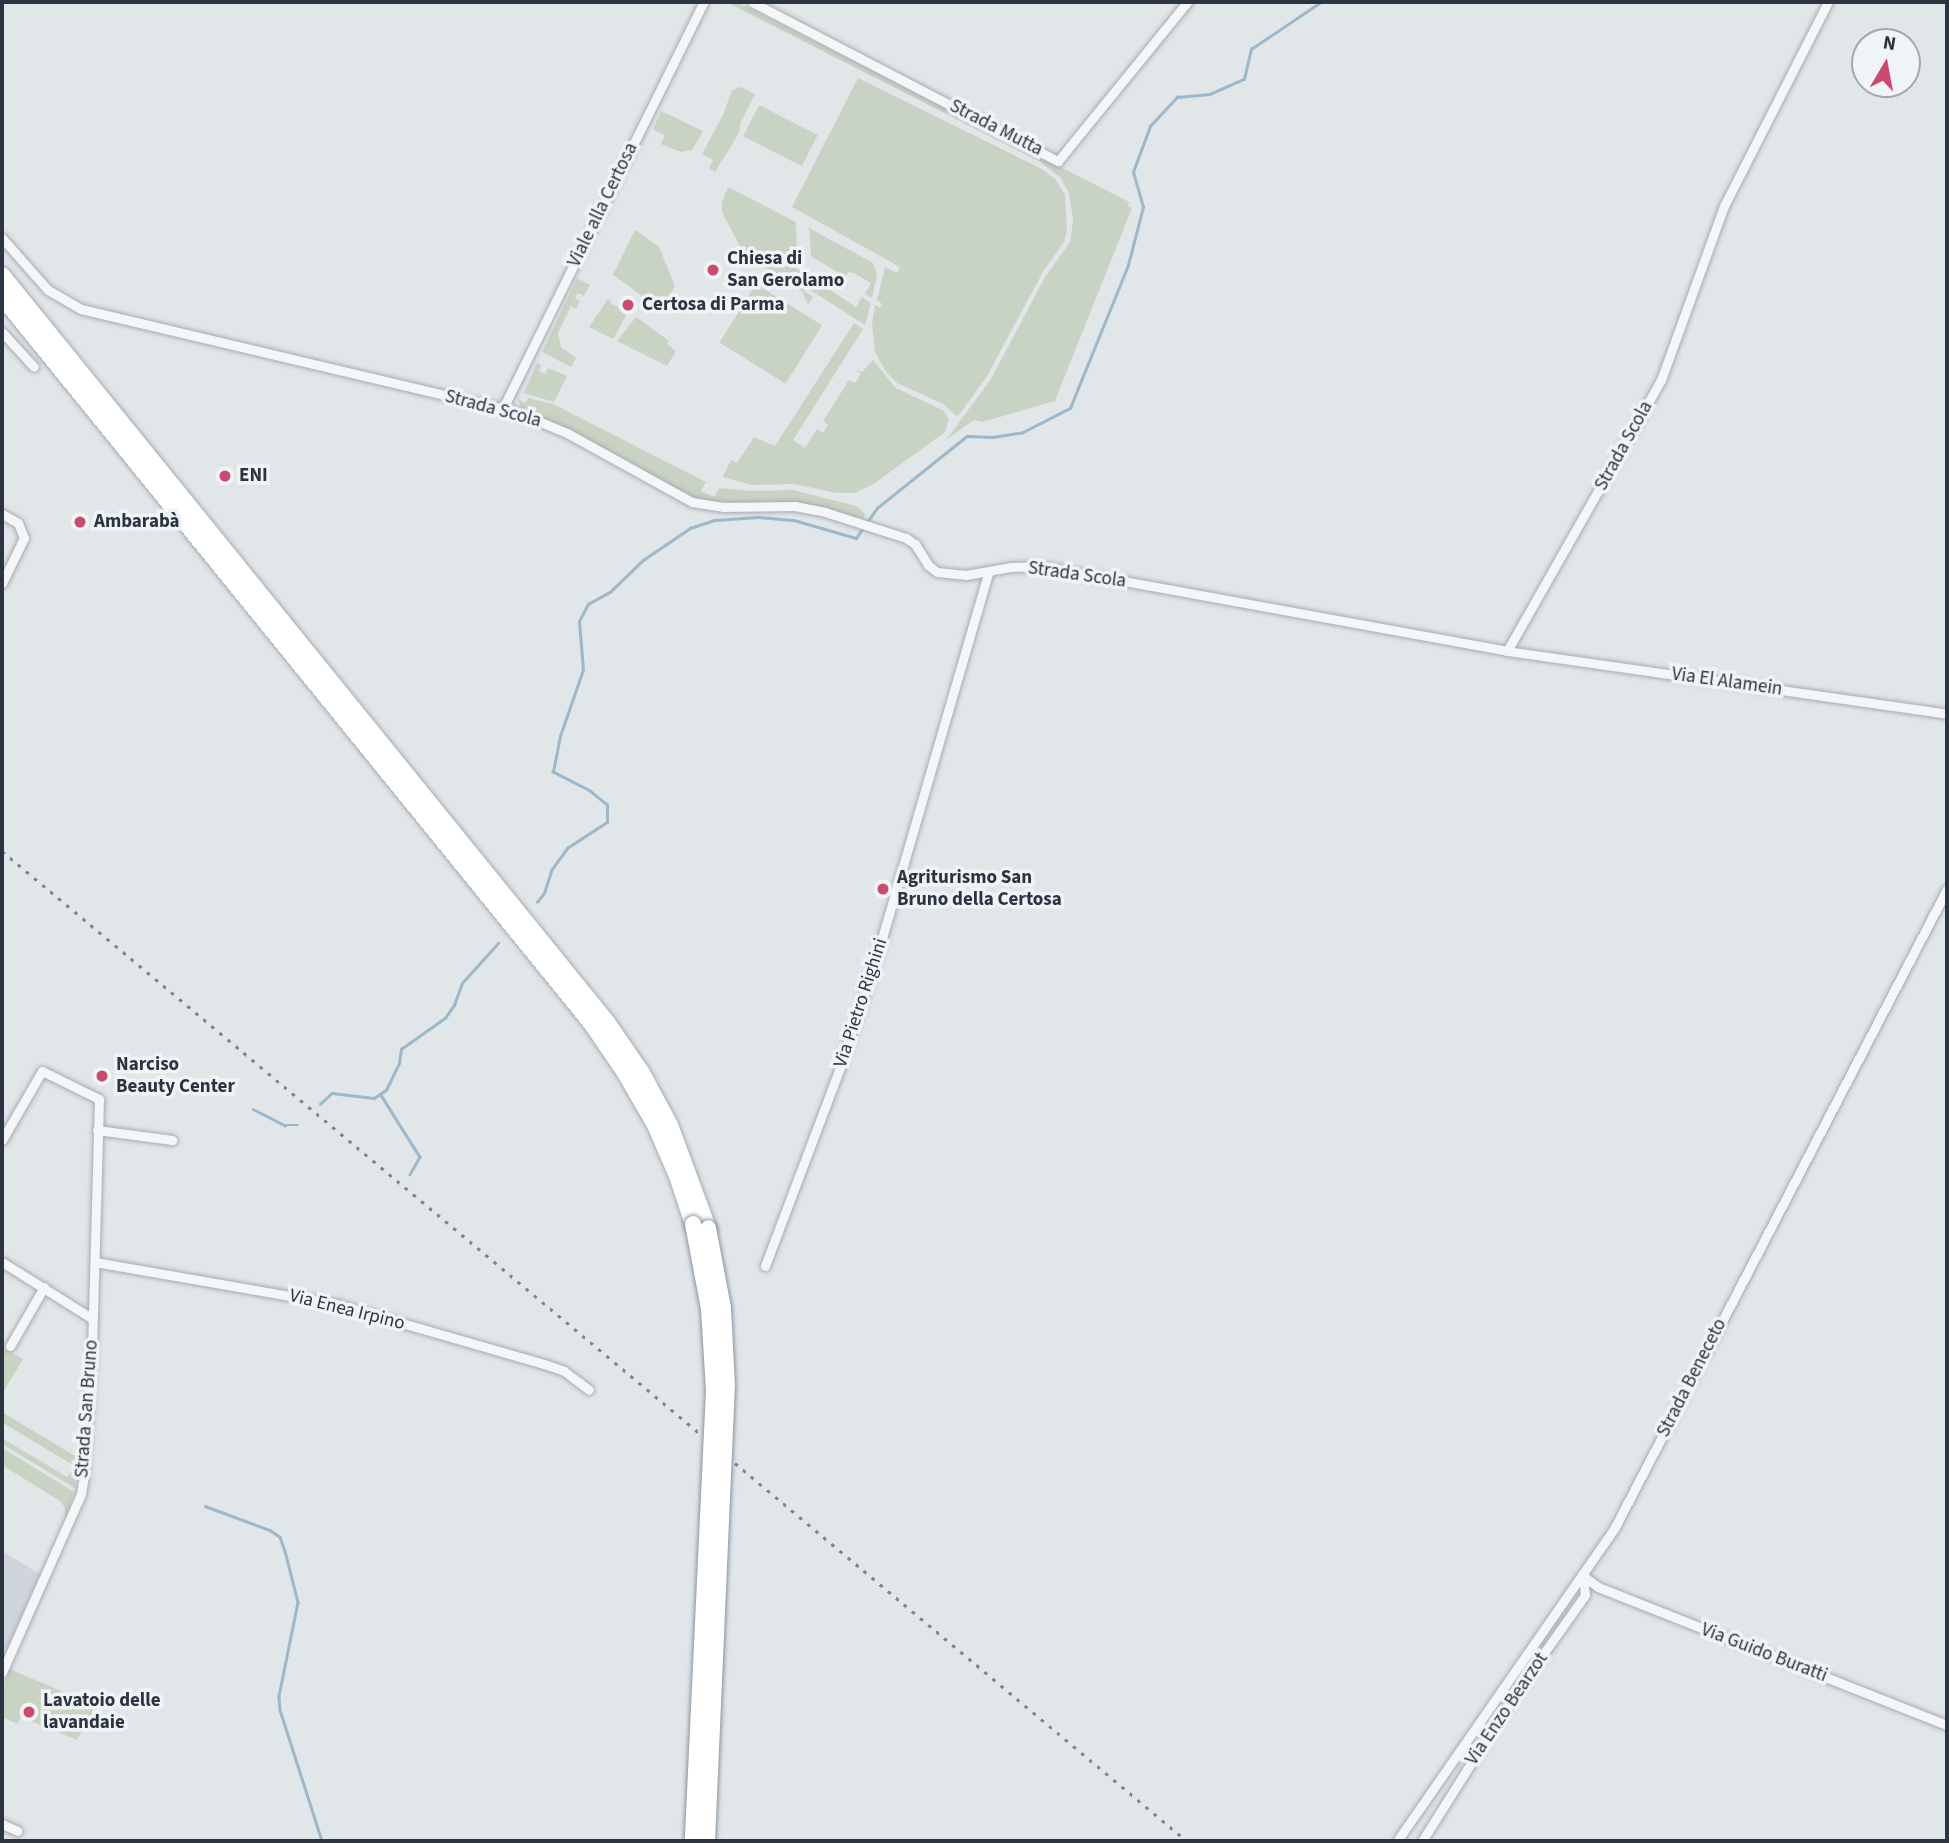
<!DOCTYPE html>
<html>
<head>
<meta charset="utf-8">
<style>
	body { margin:0 }
	#map { position:relative; width:1949px; height:1843px; overflow:hidden; background:#e1e6e9; font-family:"Source Sans 3",sans-serif }
	div>[style] { position:absolute }
	[style*='--x'] { left:calc(var(--x)*1px); top:calc(var(--y)*1px); width:calc(var(--w)*1px); rotate:calc(var(--a)*1deg) }
	.built>* { inset:0; background:#cfd5db }
	.green>* { inset:0; background:#c9d3c3; transform-origin:0 0 }
	.stream>* { height:2.5px; margin:-1.25px; padding:0 1.25px; transform-origin:1.25px; border-radius:1.25px; background:#9db8c8 }
	.roads { filter:drop-shadow(0 0 2px #a6adb3) drop-shadow(0 0 2px #a6adb3) }
	.street>* { height:9px; margin:-4.5px; padding:0 4.5px; transform-origin:4.5px; border-radius:4.5px; background:#f4f6f8 }
	.highway>* { height:16px; margin:-8px; padding:0 8px; transform-origin:8px; border-radius:8px; background:#fff }
	.rail>* { height:2.5px; margin-top:-1.25px; transform-origin:0; background:repeating-linear-gradient(90deg,#7b8792 0 3.5px,transparent 0 10.5px) }
	.bridges { filter:drop-shadow(0 0 2px #8995a0) drop-shadow(0 0 2px #8995a0) }
	.highway-bridge>* { height:16px; margin:-8px; padding:0 8px; transform-origin:8px; border-radius:8px; background:#fff }
	.dots>* { width:19px; height:19px; translate:-50% -50%; box-sizing:border-box; border:4px solid #f1f4f7; border-radius:50% }
	span { translate:-50% -50%; white-space:nowrap; text-align:center; line-height:1.15; -webkit-text-stroke:7px #f1f4f7; paint-order:stroke }
	.street-label { font-size:19px; color:#2a3541 }
	.poi-label { font-size:19px; color:#2a3541; font-weight:700 }
	.left { translate:0 -50%; text-align:left }
	.frame { position:absolute; inset:0; border:4px solid #2a3541; pointer-events:none }
	.north { position:absolute; left:1851px; top:28px; width:70px; height:70px; box-sizing:border-box; background:#f1f4f7; border:2px solid #a1a8ae; border-radius:50%; rotate:10deg; font-size:19px; font-weight:700; line-height:28px; text-align:center; color:#2a3541 }
	.north::after { content:''; display:block; margin:auto; width:24px; height:32px; background:#ca4b6f; clip-path:polygon(50% 0,100% 100%,50% 72%,0 100%) }
</style>
</head>
<body>
<div id="map">
	<div class="built">
		<i style="clip-path:polygon(2px 1551px,40px 1574px,2px 1660px)"></i>
	</div>
	<div class="green">
		<i style="clip-path:polygon(726px 2px,737px 2px,1129px 202px,1128px 206px,1132px 208px,1055px 401px,982px 422px,974px 420px,946px 440px,991px 379px,1045px 277px,1070px 242px,1073px 221px,1069px 193px,1060px 177px,1039px 161px)"></i>
		<i style="clip-path:polygon(858px 78px,1040px 168px,1055px 179px,1065px 195px,1067px 232px,1064px 242px,1044px 270px,987px 376px,959px 415px,956px 416px,943px 404px,897px 383px,886px 372px,875px 352px,872px 324px,875px 305px,880px 308px,882px 304px,877px 300px,885px 267px,897px 273px,900px 267px,792px 207px)"></i>
		<i style="clip-path:polygon(741px 87px,755px 94px,740px 124px,739px 133px,715px 172px,709px 168px,713px 160px,702px 154px,723px 115px,732px 90px)"></i>
		<i style="left:759px;top:105px;width:66px;height:35px;rotate:27deg"></i>
		<i style="clip-path:polygon(661px 111px,703px 131px,692px 150px,681px 152px,661px 144px,665px 135px,653px 130px)"></i>
		<i style="clip-path:polygon(728px 187px,796px 222px,797px 259px,745px 256px,722px 212px,722px 202px)"></i>
		<i style="clip-path:polygon(809px 228px,873px 263px,877px 275px,872px 298px,865px 294px,871px 283px,854px 273px,848px 272px,845px 277px,811px 256px)"></i>
		<i style="clip-path:polygon(635px 230px,659px 247px,675px 286px,662px 310px,613px 275px)"></i>
		<i style="clip-path:polygon(761px 265px,793px 266px,805px 274px,804px 291px,813px 297px,808px 305px,802px 291px)"></i>
		<i style="clip-path:polygon(809px 276px,856px 307px,862px 297px,871px 303px,865px 325px,809px 289px)"></i>
		<i style="clip-path:polygon(577px 278px,590px 285px,584px 296px,578px 293px,575px 298px,580px 301px,576px 309px,571px 306px,558px 333px,561px 347px,576px 358px,571px 367px,542px 352px)"></i>
		<i style="left:756px;top:284px;width:78px;height:69px;rotate:32deg"></i>
		<i style="clip-path:polygon(608px 299px,612px 304px,628px 312px,613px 339px,589px 327px)"></i>
		<i style="clip-path:polygon(636px 317px,669px 341px,667px 344px,676px 351px,667px 366px,617px 341px)"></i>
		<i style="clip-path:polygon(854px 323px,863px 329px,793px 440px,805px 448px,817px 429px,823px 433px,828px 425px,823px 421px,849px 380px,855px 383px,861px 374px,855px 370px,862px 372px,873px 360px,896px 388px,944px 411px,949px 419px,945px 432px,875px 483px,855px 493px,836px 493px,795px 484px,752px 485px,723px 477px,731px 460px,737px 463px,754px 437px,775px 446px)"></i>
		<i style="clip-path:polygon(537px 363px,541px 365px,539px 371px,545px 374px,548px 368px,567px 376px,554px 402px,524px 393px)"></i>
		<i style="clip-path:polygon(517px 398px,525px 403px,528px 398px,553px 404px,706px 482px,701px 491px,714px 497px,719px 488px,749px 491px,793px 490px,856px 506px,865px 514px,863px 520px,822px 507px,698px 500px,570px 431px,522px 409px)"></i>
		<i style="clip-path:polygon(2px 1347px,23px 1359px,2px 1394px)"></i>
		<i style="left:2px;top:1412px;width:89px;height:9px;rotate:31deg"></i>
		<i style="clip-path:polygon(2px 1438px,67px 1477px,71px 1471px,76px 1474px,75px 1488px,2px 1444px)"></i>
		<i style="clip-path:polygon(2px 1448px,74px 1492px,65px 1519px,65px 1508px,60px 1501px,2px 1465px)"></i>
		<i style="clip-path:polygon(10px 1669px,96px 1706px,77px 1740px,21px 1717px,17px 1724px,2px 1717px,2px 1688px)"></i>
	</div>
	<div class="stream">
		<i style="--x:537;--y:902;--w:11;--a:-52"></i>
		<i style="--x:544;--y:893;--w:25;--a:-72"></i>
		<i style="--x:552;--y:869;--w:26;--a:-54"></i>
		<i style="--x:567;--y:848;--w:48;--a:-33"></i>
		<i style="--x:607;--y:822;--w:17;--a:-90"></i>
		<i style="--x:607;--y:805;--w:22;--a:-141"></i>
		<i style="--x:590;--y:791;--w:42;--a:-152.8"></i>
		<i style="--x:553;--y:772;--w:37;--a:-79"></i>
		<i style="--x:560;--y:736;--w:70;--a:-70.8"></i>
		<i style="--x:583;--y:670;--w:49;--a:-94.7"></i>
		<i style="--x:579;--y:621;--w:19;--a:-62"></i>
		<i style="--x:588;--y:604;--w:25;--a:-29"></i>
		<i style="--x:610;--y:592;--w:46;--a:-44.1"></i>
		<i style="--x:643;--y:560;--w:57;--a:-34.2"></i>
		<i style="--x:690;--y:528;--w:26;--a:-18"></i>
		<i style="--x:715;--y:520;--w:43;--a:-4"></i>
		<i style="--x:758;--y:517;--w:36;--a:5"></i>
		<i style="--x:794;--y:520;--w:65;--a:16.2"></i>
		<i style="--x:856;--y:538;--w:37;--a:-55"></i>
		<i style="--x:877;--y:508;--w:115;--a:-38.7"></i>
		<i style="--x:967;--y:436;--w:26;--a:2"></i>
		<i style="--x:993;--y:437;--w:30;--a:-9"></i>
		<i style="--x:1023;--y:432;--w:53;--a:-27.1"></i>
		<i style="--x:1070;--y:408;--w:154;--a:-67.9"></i>
		<i style="--x:1128;--y:265;--w:60;--a:-75.5"></i>
		<i style="--x:1143;--y:207;--w:36;--a:-106"></i>
		<i style="--x:1133;--y:172;--w:49;--a:-69.7"></i>
		<i style="--x:1150;--y:126;--w:40;--a:-47"></i>
		<i style="--x:1177;--y:97;--w:33;--a:-5"></i>
		<i style="--x:1210;--y:94;--w:37;--a:-24"></i>
		<i style="--x:1244;--y:79;--w:31;--a:-77"></i>
		<i style="--x:1251;--y:49;--w:84;--a:-33.9"></i>
		<i style="--x:381;--y:1095;--w:73;--a:57.8"></i>
		<i style="--x:420;--y:1157;--w:20;--a:120"></i>
		<i style="--x:320;--y:1104;--w:16;--a:-43"></i>
		<i style="--x:332;--y:1093;--w:42;--a:6.8"></i>
		<i style="--x:374;--y:1098;--w:14;--a:-34"></i>
		<i style="--x:386;--y:1090;--w:30;--a:-64"></i>
		<i style="--x:399;--y:1063;--w:14;--a:-82"></i>
		<i style="--x:401;--y:1049;--w:54;--a:-35.2"></i>
		<i style="--x:445;--y:1018;--w:16;--a:-55"></i>
		<i style="--x:454;--y:1005;--w:23;--a:-70"></i>
		<i style="--x:462;--y:983;--w:54;--a:-48"></i>
		<i style="--x:253;--y:1109;--w:36;--a:27"></i>
		<i style="--x:285;--y:1125;--w:13;--a:0"></i>
		<i style="--x:205;--y:1506;--w:69;--a:20.3"></i>
		<i style="--x:270;--y:1530;--w:12;--a:35"></i>
		<i style="--x:280;--y:1537;--w:15;--a:70"></i>
		<i style="--x:285;--y:1551;--w:53;--a:75.7"></i>
		<i style="--x:298;--y:1602;--w:96;--a:101.4"></i>
		<i style="--x:279;--y:1696;--w:14;--a:86"></i>
		<i style="--x:280;--y:1710;--w:138;--a:72.2"></i>
	</div>
	<div class="roads">
		<div class="street">
			<i style="--x:752;--y:2;--w:345;--a:27.5"></i>
			<i style="--x:1058;--y:161;--w:205;--a:-50.9"></i>
			<i style="--x:2;--y:238;--w:69;--a:48.5"></i>
			<i style="--x:48;--y:290;--w:38;--a:30"></i>
			<i style="--x:81;--y:309;--w:445;--a:13.3"></i>
			<i style="--x:514;--y:411;--w:57;--a:22.5"></i>
			<i style="--x:567;--y:433;--w:143;--a:28.9"></i>
			<i style="--x:692;--y:502;--w:31;--a:9"></i>
			<i style="--x:723;--y:507;--w:72;--a:-0.8"></i>
			<i style="--x:795;--y:506;--w:31;--a:11"></i>
			<i style="--x:825;--y:512;--w:85;--a:17.8"></i>
			<i style="--x:906;--y:538;--w:11;--a:34"></i>
			<i style="--x:915;--y:544;--w:25;--a:58"></i>
			<i style="--x:928;--y:565;--w:11;--a:38"></i>
			<i style="--x:937;--y:572;--w:29;--a:6"></i>
			<i style="--x:966;--y:575;--w:46;--a:-10.1"></i>
			<i style="--x:1011;--y:567;--w:30;--a:-2"></i>
			<i style="--x:1041;--y:566;--w:474;--a:10.3"></i>
			<i style="--x:1507;--y:651;--w:312;--a:-60.4"></i>
			<i style="--x:1661;--y:380;--w:185;--a:-70.1"></i>
			<i style="--x:1724;--y:206;--w:229;--a:-63"></i>
			<i style="--x:2;--y:332;--w:47;--a:47.6"></i>
			<i style="--x:503;--y:408;--w:453;--a:-63.7"></i>
			<i style="--x:2;--y:514;--w:18;--a:29"></i>
			<i style="--x:18;--y:523;--w:16;--a:68"></i>
			<i style="--x:24;--y:538;--w:50;--a:116.1"></i>
			<i style="--x:1507;--y:651;--w:444;--a:8.1"></i>
			<i style="--x:97;--y:1130;--w:76;--a:7.6"></i>
			<i style="--x:2;--y:1140;--w:80;--a:-59.9"></i>
			<i style="--x:42;--y:1071;--w:64;--a:26.2"></i>
			<i style="--x:99;--y:1099;--w:251;--a:91.6"></i>
			<i style="--x:92;--y:1350;--w:125;--a:93.7"></i>
			<i style="--x:84;--y:1475;--w:19;--a:99"></i>
			<i style="--x:81;--y:1494;--w:195;--a:113.9"></i>
			<i style="--x:2;--y:1262;--w:107;--a:32.1"></i>
			<i style="--x:95;--y:1262;--w:245;--a:9.9"></i>
			<i style="--x:336;--y:1304;--w:216;--a:16.1"></i>
			<i style="--x:544;--y:1364;--w:21;--a:19"></i>
			<i style="--x:564;--y:1371;--w:31;--a:37"></i>
			<i style="--x:765;--y:1266;--w:213;--a:-69.3"></i>
			<i style="--x:840;--y:1067;--w:114;--a:-71.6"></i>
			<i style="--x:876;--y:959;--w:402;--a:-73.8"></i>
			<i style="--x:10;--y:1346;--w:68;--a:-60"></i>
			<i style="--x:1583;--y:1576;--w:19;--a:36"></i>
			<i style="--x:1598;--y:1587;--w:375;--a:21.6"></i>
			<i style="--x:2;--y:1824;--w:17;--a:24"></i>
			<i style="--x:1397;--y:1841;--w:382;--a:-55.2"></i>
			<i style="--x:1615;--y:1527;--w:719;--a:-62.51"></i>
			<i style="--x:1422;--y:1841;--w:173;--a:-57.8"></i>
			<i style="--x:1514;--y:1695;--w:123;--a:-54.6"></i>
			<i style="--x:1585;--y:1595;--w:19;--a:-96"></i>
		</div>
		<div class="highway">
			<i style="--x:2;--y:275;--w:961;--a:51"></i>
			<i style="--x:607;--y:1022;--w:62;--a:55.5"></i>
			<i style="--x:642;--y:1073;--w:59;--a:61.7"></i>
			<i style="--x:670;--y:1125;--w:110;--a:69.7"></i>
			<i style="--x:2;--y:297;--w:935;--a:50.95"></i>
			<i style="--x:591;--y:1023;--w:60;--a:55.8"></i>
			<i style="--x:625;--y:1073;--w:60;--a:60"></i>
			<i style="--x:655;--y:1125;--w:56;--a:66.7"></i>
			<i style="--x:677;--y:1176;--w:51;--a:71.6"></i>
		</div>
	</div>
	<div class="rail">
		<i style="--x:2;--y:851;--w:913;--a:39.85"></i>
		<i style="--x:735;--y:1463;--w:589;--a:39.91"></i>
	</div>
	<div class="bridges">
		<div class="highway-bridge">
			<i style="--x:693;--y:1224;--w:86;--a:79.3"></i>
			<i style="--x:709;--y:1309;--w:81;--a:86.5"></i>
			<i style="--x:714;--y:1390;--w:451;--a:92.7"></i>
			<i style="--x:707;--y:1841;--w:454;--a:-87.5"></i>
			<i style="--x:727;--y:1387;--w:79;--a:-92.9"></i>
			<i style="--x:723;--y:1308;--w:81;--a:-100.6"></i>
		</div>
	</div>
	<div class="dots">
		<i style="left:713px;top:270px;background:#ca4b6f"></i>
		<i style="left:628px;top:305px;background:#ca4b6f"></i>
		<i style="left:225px;top:476px;background:#ca4b6f"></i>
		<i style="left:80px;top:522px;background:#ca4b6f"></i>
		<i style="left:883px;top:889px;background:#ca4b6f"></i>
		<i style="left:102px;top:1076px;background:#ca4b6f"></i>
		<i style="left:29px;top:1712px;background:#ca4b6f"></i>
	</div>
	<div class="street-label">
		<span style="left:996px;top:128px;rotate:27deg">Strada Mutta</span>
		<span style="left:603px;top:205px;rotate:-64deg">Viale alla Certosa</span>
		<span style="left:493px;top:409px;rotate:15deg">Strada Scola</span>
		<span style="left:1624px;top:446px;rotate:-61deg">Strada Scola</span>
		<span style="left:1077px;top:575px;rotate:8deg">Strada Scola</span>
		<span style="left:1727px;top:682px;rotate:8deg">Via El Alamein</span>
		<span style="left:861px;top:1003px;rotate:-72deg">Via Pietro Righini</span>
		<span style="left:347px;top:1310px;rotate:14deg">Via Enea Irpino</span>
		<span style="left:1692px;top:1378px;rotate:-63deg">Strada Beneceto</span>
		<span style="left:87px;top:1409px;rotate:-86deg">Strada San Bruno</span>
		<span style="left:1764px;top:1653px;rotate:21deg">Via Guido Buratti</span>
		<span style="left:1507px;top:1709px;rotate:-56deg">Via Enzo Bearzot</span>
	</div>
	<div class="poi-label">
		<span class="left" style="left:727px;top:270px">Chiesa di<br>San Gerolamo</span>
		<span class="left" style="left:642px;top:305px">Certosa di Parma</span>
		<span class="left" style="left:239px;top:476px">ENI</span>
		<span class="left" style="left:94px;top:522px">Ambarabà</span>
		<span class="left" style="left:897px;top:889px">Agriturismo San<br>Bruno della Certosa</span>
		<span class="left" style="left:116px;top:1076px">Narciso<br>Beauty Center</span>
		<span class="left" style="left:43px;top:1712px">Lavatoio delle<br>lavandaie</span>
	</div>
	<div class="frame"></div>
	<div class="north">N</div>
</div>
</body>
</html>
